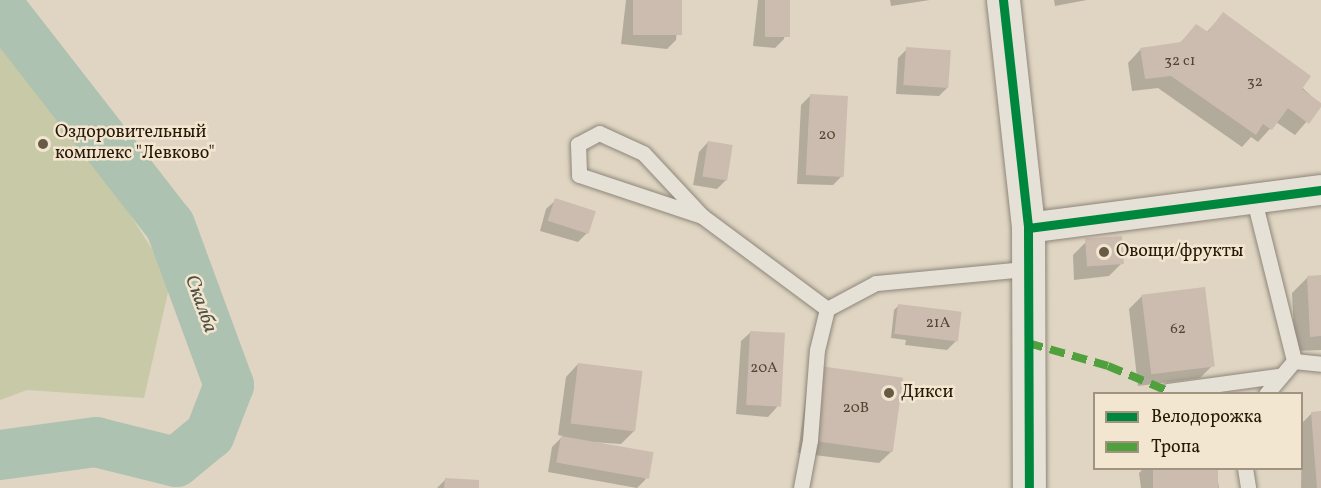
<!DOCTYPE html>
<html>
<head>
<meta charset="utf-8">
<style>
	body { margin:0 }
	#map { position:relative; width:1321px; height:488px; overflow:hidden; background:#dfd5c2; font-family:Vollkorn,serif }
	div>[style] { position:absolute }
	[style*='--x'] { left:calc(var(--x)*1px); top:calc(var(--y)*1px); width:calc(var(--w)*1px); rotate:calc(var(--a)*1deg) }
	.green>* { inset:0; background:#c8c9a6 }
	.shadow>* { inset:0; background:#0003 }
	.river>* { height:50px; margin:-25px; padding:0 25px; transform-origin:25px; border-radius:25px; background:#aec2b1 }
	.building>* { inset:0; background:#ccbcaf; transform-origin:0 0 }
	.roads { filter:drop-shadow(0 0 2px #8e867a) drop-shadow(0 0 2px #8e867a) }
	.lane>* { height:15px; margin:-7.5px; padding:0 7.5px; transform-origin:7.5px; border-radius:7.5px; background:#e6e1d7 }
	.street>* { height:30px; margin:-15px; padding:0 15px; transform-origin:15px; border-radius:15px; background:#e6e1d7 }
	.secondary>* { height:33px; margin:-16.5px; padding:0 16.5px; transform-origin:16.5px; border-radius:16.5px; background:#e6e1d7 }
	.quiet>* { height:8px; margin-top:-4px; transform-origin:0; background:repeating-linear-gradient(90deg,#50a13d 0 15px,transparent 0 23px) }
	.cycleway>* { height:9px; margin:-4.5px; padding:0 4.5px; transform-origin:4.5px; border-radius:4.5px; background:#00873e }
	.dots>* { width:16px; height:16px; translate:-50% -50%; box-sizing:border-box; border:3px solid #f2e6d0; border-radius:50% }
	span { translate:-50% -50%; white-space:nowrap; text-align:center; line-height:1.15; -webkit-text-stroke:5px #f2e6d0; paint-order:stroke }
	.number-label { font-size:15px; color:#514433 }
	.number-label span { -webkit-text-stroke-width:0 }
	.poi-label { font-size:18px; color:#261907 }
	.left { translate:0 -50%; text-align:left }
	.water-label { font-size:20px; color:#4e5140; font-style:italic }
	.legend { position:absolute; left:1093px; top:392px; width:210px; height:78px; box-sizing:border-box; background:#f2e6d0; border:2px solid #a09480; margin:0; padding:8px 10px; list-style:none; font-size:18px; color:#261907 }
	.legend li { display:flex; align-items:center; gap:12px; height:30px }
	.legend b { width:30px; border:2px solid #a09480 }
</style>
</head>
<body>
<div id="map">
	<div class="green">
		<i style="clip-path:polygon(0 10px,171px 279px,144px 398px,27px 390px,0 400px)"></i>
	</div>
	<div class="shadow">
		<i style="clip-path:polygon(626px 0,680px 0,676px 40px,667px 49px,621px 44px)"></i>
		<i style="clip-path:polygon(758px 0,788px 0,784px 39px,775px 48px,753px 46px)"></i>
		<i style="clip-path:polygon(890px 0,930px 0,891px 6px)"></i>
		<i style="clip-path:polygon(1054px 0,1087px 0,1055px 6px)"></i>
		<i style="clip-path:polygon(1223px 14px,1321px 105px,1295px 135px,1276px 122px,1258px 142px,1251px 137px,1242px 147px,1158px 88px,1132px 91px,1128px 63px,1140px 50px,1179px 44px,1196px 26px,1206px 33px)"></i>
		<i style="clip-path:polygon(907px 49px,948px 87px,939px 96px,896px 94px,898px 58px)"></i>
		<i style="clip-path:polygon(811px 95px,842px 176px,833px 185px,797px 184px,801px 105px)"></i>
		<i style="clip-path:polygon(708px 142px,726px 180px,717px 189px,693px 185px,699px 152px)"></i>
		<i style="clip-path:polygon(556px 200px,587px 233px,578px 242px,540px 231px,546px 209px)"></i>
		<i style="clip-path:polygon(1086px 242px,1122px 263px,1109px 276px,1074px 280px,1073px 255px)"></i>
		<i style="clip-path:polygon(1321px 276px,1321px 350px,1295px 351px,1292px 293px,1308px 277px)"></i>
		<i style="clip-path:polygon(1142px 296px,1213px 365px,1200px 378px,1138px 386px,1129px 309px)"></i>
		<i style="clip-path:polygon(898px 306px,956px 341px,947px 350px,905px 345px,906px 340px,891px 338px,894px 310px)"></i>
		<i style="clip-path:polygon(751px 332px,777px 407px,768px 417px,736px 414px,741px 341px)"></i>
		<i style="clip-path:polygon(578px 364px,634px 431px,621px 444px,578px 441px,646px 479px,637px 488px,548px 472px,552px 447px,563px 436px,558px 435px,566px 377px)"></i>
		<i style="clip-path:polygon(808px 380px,892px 451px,879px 463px,798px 453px)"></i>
		<i style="clip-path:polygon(1321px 412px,1321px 488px,1301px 488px,1302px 423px,1312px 413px)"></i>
		<i style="clip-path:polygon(1144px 468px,1216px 468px,1219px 488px,1141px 488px,1139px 473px)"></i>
		<i style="clip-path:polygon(446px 479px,477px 488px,437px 488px)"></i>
	</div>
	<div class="river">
		<i style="--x:0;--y:7;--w:276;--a:52.1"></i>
		<i style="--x:170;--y:225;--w:171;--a:69.8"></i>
		<i style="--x:229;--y:385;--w:53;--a:111.2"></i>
		<i style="--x:210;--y:434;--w:44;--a:140.5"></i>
		<i style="--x:176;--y:462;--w:82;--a:-166"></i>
		<i style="--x:96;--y:442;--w:97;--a:172.3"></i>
	</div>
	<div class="building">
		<i style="left:633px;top:0;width:49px;height:35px"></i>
		<i style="left:765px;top:0;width:25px;height:37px"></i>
		<i style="clip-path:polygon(1223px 12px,1311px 76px,1302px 89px,1321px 103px,1321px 107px,1309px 124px,1288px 108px,1272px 130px,1263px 124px,1256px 135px,1171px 76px,1145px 79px,1140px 48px,1181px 42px,1196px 24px,1208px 32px)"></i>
		<i style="left:906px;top:47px;width:45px;height:38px;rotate:4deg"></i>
		<i style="left:810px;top:94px;width:38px;height:81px;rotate:3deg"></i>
		<i style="left:708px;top:141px;width:25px;height:36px;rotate:9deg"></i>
		<i style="left:555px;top:198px;width:43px;height:24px;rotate:18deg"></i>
		<i style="left:1122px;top:236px;width:28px;height:37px;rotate:86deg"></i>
		<i style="clip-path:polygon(1321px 275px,1321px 336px,1310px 337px,1307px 276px)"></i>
		<i style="left:1205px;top:287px;width:80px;height:64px;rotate:83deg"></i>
		<i style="left:898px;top:304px;width:64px;height:30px;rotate:7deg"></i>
		<i style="left:750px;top:331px;width:35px;height:74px;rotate:3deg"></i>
		<i style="left:578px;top:363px;width:65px;height:61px;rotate:7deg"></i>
		<i style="left:820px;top:366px;width:84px;height:75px;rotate:8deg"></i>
		<i style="clip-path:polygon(1321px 411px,1321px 488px,1317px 488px,1311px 412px)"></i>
		<i style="left:561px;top:436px;width:94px;height:27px;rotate:10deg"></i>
		<i style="left:1153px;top:468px;width:65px;height:20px"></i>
		<i style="clip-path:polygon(445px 478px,479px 480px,479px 488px,444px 488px)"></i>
	</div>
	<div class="roads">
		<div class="lane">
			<i style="--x:1254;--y:200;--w:166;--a:76"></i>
			<i style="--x:1294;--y:361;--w:43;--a:130.3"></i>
			<i style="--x:702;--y:216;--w:86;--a:-133.1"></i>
			<i style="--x:643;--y:153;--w:48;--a:-155.6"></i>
			<i style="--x:599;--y:133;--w:24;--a:152"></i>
			<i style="--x:578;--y:144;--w:31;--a:88"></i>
			<i style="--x:579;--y:175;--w:130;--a:18.4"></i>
			<i style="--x:702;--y:216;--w:156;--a:36.6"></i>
			<i style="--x:827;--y:309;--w:55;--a:-28"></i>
			<i style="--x:876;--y:283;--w:150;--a:-5.4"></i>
			<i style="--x:1294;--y:361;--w:27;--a:6"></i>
			<i style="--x:1168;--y:391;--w:111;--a:-7.8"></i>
			<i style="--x:1245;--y:468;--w:20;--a:81"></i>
			<i style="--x:801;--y:488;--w:49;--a:-79.4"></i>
			<i style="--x:810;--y:440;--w:90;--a:-85.6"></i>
			<i style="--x:817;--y:350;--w:42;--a:-76.3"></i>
		</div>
		<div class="street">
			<i style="--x:1028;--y:228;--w:295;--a:-7.4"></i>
		</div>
		<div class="secondary">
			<i style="--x:1003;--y:0;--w:229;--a:83.7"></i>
			<i style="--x:1028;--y:228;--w:260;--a:89.8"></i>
		</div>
	</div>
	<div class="quiet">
		<i style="--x:1028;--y:343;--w:83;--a:16"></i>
		<i style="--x:1108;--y:366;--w:65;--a:22.6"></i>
	</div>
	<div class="cycleway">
		<i style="--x:1003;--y:0;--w:229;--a:83.7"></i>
		<i style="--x:1028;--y:228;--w:260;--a:89.8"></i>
		<i style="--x:1028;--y:228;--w:295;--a:-7.4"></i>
	</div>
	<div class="dots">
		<i style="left:43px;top:144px;background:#675b48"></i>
		<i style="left:1104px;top:252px;background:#675b48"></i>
		<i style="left:889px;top:393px;background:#675b48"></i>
	</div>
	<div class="number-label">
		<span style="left:1180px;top:62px">32 с1</span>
		<span style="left:1255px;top:83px">32</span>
		<span style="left:827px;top:136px">20</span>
		<span style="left:938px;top:324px">21А</span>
		<span style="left:1178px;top:330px">62</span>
		<span style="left:764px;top:369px">20А</span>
		<span style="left:856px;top:409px">20В</span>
	</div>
	<div class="poi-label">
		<span class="left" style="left:55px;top:144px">Оздоровительный<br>комплекс "Левково"</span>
		<span class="left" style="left:1116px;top:252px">Овощи/фрукты</span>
		<span class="left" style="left:901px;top:393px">Дикси</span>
	</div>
	<div class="water-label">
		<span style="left:200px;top:304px;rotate:70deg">Скалба</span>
	</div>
	<ul class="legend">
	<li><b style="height:8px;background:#00873e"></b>Велодорожка</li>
	<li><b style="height:8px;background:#50a13d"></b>Тропа</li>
	</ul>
</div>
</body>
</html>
